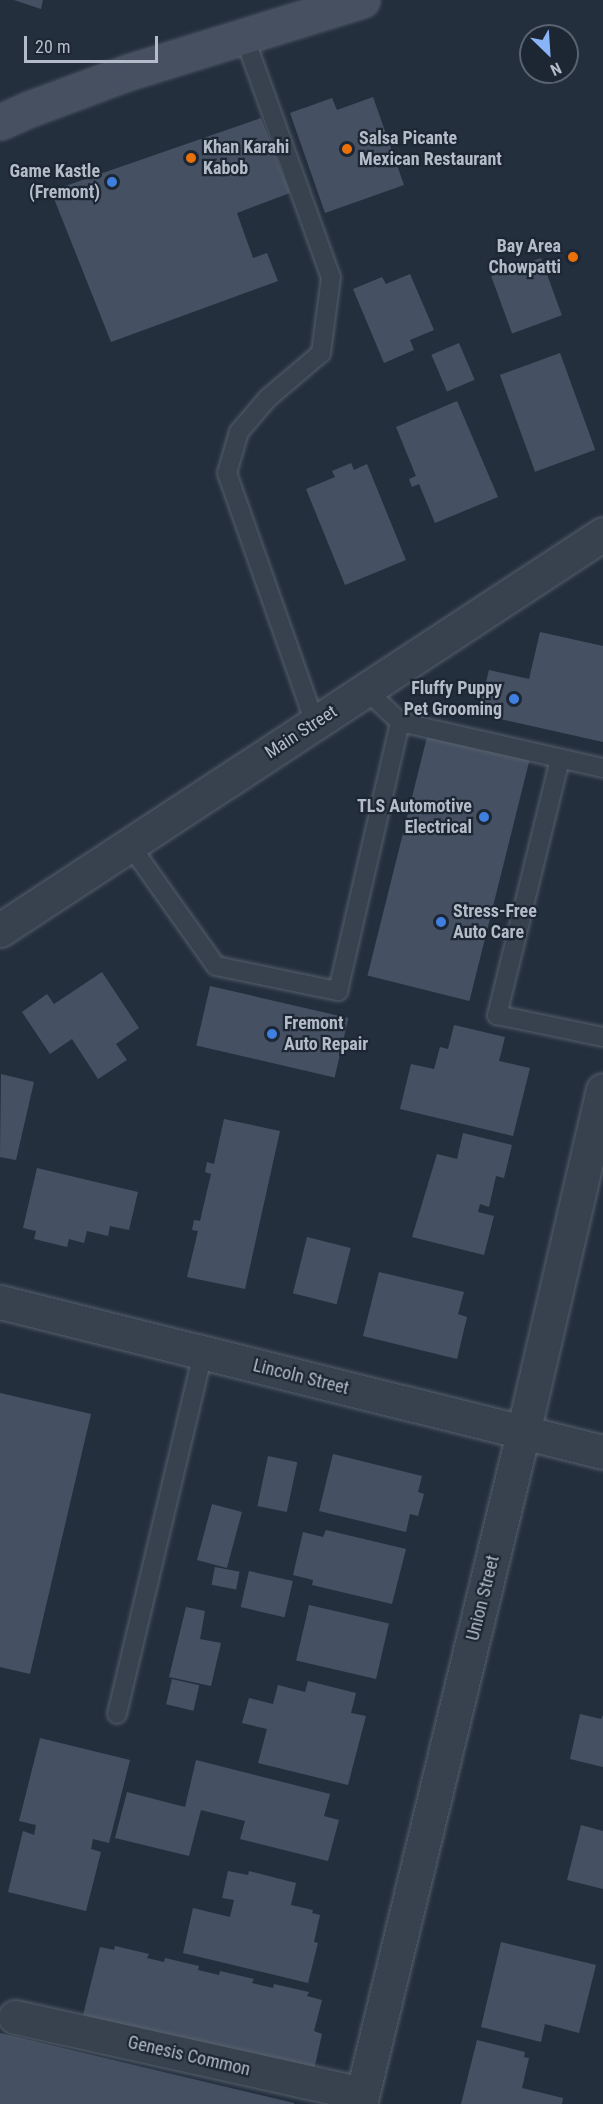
<!DOCTYPE html>
<html>
<head>
<meta charset="utf-8">
<style>
	body { margin:0 }
	#map { position:relative; width:603px; height:2104px; overflow:hidden; background:#242f3e; font-family:"Roboto Condensed",sans-serif }
	div>[style] { position:absolute }
	[style*='--x'] { left:calc(var(--x)*1px); top:calc(var(--y)*1px); width:calc(var(--w)*1px); rotate:calc(var(--a)*1deg) }
	.building>* { inset:0; background:#455162; transform-origin:0 0 }
	.roads { filter:drop-shadow(0 0 2px #565f6c) drop-shadow(0 0 2px #565f6c) }
	.lane>* { height:18px; margin:-9px; padding:0 9px; transform-origin:9px; border-radius:9px; background:#38414e }
	.street>* { height:33px; margin:-16.5px; padding:0 16.5px; transform-origin:16.5px; border-radius:16.5px; background:#38414e }
	.secondary>* { height:33px; margin:-16.5px; padding:0 16.5px; transform-origin:16.5px; border-radius:16.5px; background:#465061 }
	.dots>* { width:16px; height:16px; translate:-50% -50%; box-sizing:border-box; border:3px solid #1d2633; border-radius:50% }
	span { translate:-50% -50%; white-space:nowrap; text-align:center; line-height:1.15; -webkit-text-stroke:4.5px #1d2633; paint-order:stroke }
	.poi-label { font-size:18px; color:#b4bcc9; font-weight:700 }
	.left { translate:0 -50%; text-align:left }
	.right { translate:-100% -50%; text-align:right }
	.street-label { font-size:18px; color:#b4bcc9 }
	.north { position:absolute; left:519px; top:24px; width:60px; height:60px; box-sizing:border-box; background:#1d2633; border:2px solid #59626f; border-radius:50%; rotate:155deg; font-size:16px; font-weight:700; line-height:24px; text-align:center; color:#b4bcc9 }
	.north::after { content:''; display:block; margin:auto; width:21px; height:27px; background:#8ab4f8; clip-path:polygon(50% 0,100% 100%,50% 72%,0 100%) }
	.scale { position:absolute; left:24px; top:36px; width:134px; height:27px; box-sizing:border-box; border:3px solid #b4bcc9; border-top:0; padding-left:8px; font-size:18px; line-height:21px; white-space:nowrap; color:#b4bcc9; -webkit-text-stroke:4px #1d2633; paint-order:stroke }
</style>
</head>
<body>
<div id="map">
	<div class="building">
		<i style="clip-path:polygon(14px 0,43px 0,41px 9px)"></i>
		<i style="clip-path:polygon(373px 97px,404px 185px,325px 213px,290px 113px,332px 98px,337px 110px)"></i>
		<i style="clip-path:polygon(261px 118px,290px 193px,237px 213px,253px 258px,267px 253px,278px 281px,111px 342px,51px 191px)"></i>
		<i style="left:541px;top:258px;width:61px;height:53px;rotate:70deg"></i>
		<i style="clip-path:polygon(410px 274px,434px 330px,410px 340px,414px 350px,384px 363px,353px 289px,382px 277px,386px 284px)"></i>
		<i style="left:459px;top:343px;width:40px;height:30px;rotate:67deg"></i>
		<i style="left:560px;top:353px;width:103px;height:64px;rotate:70deg"></i>
		<i style="clip-path:polygon(457px 401px,498px 497px,435px 523px,419px 484px,412px 487px,409px 479px,416px 476px,396px 427px)"></i>
		<i style="clip-path:polygon(351px 463px,354px 470px,367px 464px,406px 560px,345px 585px,306px 489px,335px 477px,332px 471px)"></i>
		<i style="clip-path:polygon(540px 632px,603px 646px,603px 742px,478px 714px,489px 670px,529px 679px)"></i>
		<i style="left:428px;top:733px;width:105px;height:250px;rotate:14deg"></i>
		<i style="clip-path:polygon(102px 972px,139px 1028px,116px 1044px,127px 1060px,98px 1079px,72px 1039px,50px 1054px,22px 1012px,47px 994px,54px 1004px)"></i>
		<i style="left:210px;top:986px;width:142px;height:61px;rotate:13deg"></i>
		<i style="clip-path:polygon(454px 1025px,505px 1037px,499px 1061px,530px 1068px,513px 1136px,400px 1109px,411px 1064px,434px 1069px,440px 1047px,448px 1049px)"></i>
		<i style="clip-path:polygon(1px 1074px,34px 1082px,16px 1160px,0 1157px)"></i>
		<i style="clip-path:polygon(224px 1119px,280px 1131px,245px 1289px,187px 1277px,198px 1231px,192px 1230px,194px 1220px,200px 1221px,211px 1174px,205px 1172px,207px 1162px,214px 1164px)"></i>
		<i style="clip-path:polygon(463px 1133px,512px 1145px,504px 1178px,496px 1176px,489px 1207px,480px 1204px,478px 1212px,494px 1216px,484px 1255px,412px 1237px,437px 1154px,457px 1159px)"></i>
		<i style="clip-path:polygon(37px 1168px,138px 1192px,129px 1230px,110px 1226px,108px 1236px,87px 1231px,84px 1243px,69px 1239px,67px 1247px,34px 1239px,36px 1231px,23px 1228px)"></i>
		<i style="left:307px;top:1237px;width:45px;height:58px;rotate:14deg"></i>
		<i style="clip-path:polygon(379px 1272px,464px 1292px,458px 1314px,467px 1317px,457px 1359px,363px 1336px)"></i>
		<i style="clip-path:polygon(0 1393px,91px 1414px,30px 1674px,0 1667px)"></i>
		<i style="clip-path:polygon(333px 1454px,422px 1476px,418px 1492px,424px 1494px,418px 1516px,410px 1514px,406px 1532px,319px 1511px)"></i>
		<i style="left:268px;top:1456px;width:30px;height:51px;rotate:12deg"></i>
		<i style="left:212px;top:1504px;width:31px;height:58px;rotate:15deg"></i>
		<i style="clip-path:polygon(326px 1530px,406px 1549px,392px 1604px,312px 1585px,313px 1580px,293px 1575px,303px 1532px,323px 1537px)"></i>
		<i style="left:215px;top:1567px;width:25px;height:18px;rotate:11deg"></i>
		<i style="left:249px;top:1571px;width:45px;height:37px;rotate:13deg"></i>
		<i style="left:309px;top:1605px;width:82px;height:57px;rotate:13deg"></i>
		<i style="clip-path:polygon(186px 1607px,205px 1611px,200px 1639px,221px 1643px,211px 1686px,169px 1677px)"></i>
		<i style="left:172px;top:1679px;width:28px;height:26px;rotate:13deg"></i>
		<i style="clip-path:polygon(308px 1681px,356px 1693px,351px 1713px,366px 1716px,348px 1785px,258px 1763px,267px 1729px,242px 1723px,249px 1698px,273px 1704px,278px 1685px,305px 1692px)"></i>
		<i style="clip-path:polygon(580px 1714px,601px 1719px,603px 1715px,603px 1767px,570px 1759px)"></i>
		<i style="clip-path:polygon(40px 1738px,130px 1760px,109px 1843px,93px 1839px,91px 1849px,101px 1852px,86px 1911px,8px 1892px,23px 1831px,34px 1835px,36px 1825px,19px 1821px)"></i>
		<i style="clip-path:polygon(196px 1760px,330px 1794px,324px 1816px,339px 1820px,328px 1861px,240px 1839px,245px 1821px,201px 1810px,189px 1856px,115px 1838px,127px 1792px,185px 1807px)"></i>
		<i style="clip-path:polygon(581px 1825px,603px 1831px,603px 1889px,567px 1880px)"></i>
		<i style="clip-path:polygon(228px 1871px,248px 1875px,249px 1871px,296px 1883px,291px 1905px,313px 1910px,312px 1913px,320px 1915px,314px 1942px,318px 1943px,308px 1983px,183px 1953px,193px 1908px,230px 1917px,234px 1900px,222px 1898px)"></i>
		<i style="clip-path:polygon(501px 1942px,596px 1965px,579px 2033px,545px 2024px,541px 2042px,481px 2027px)"></i>
		<i style="clip-path:polygon(115px 1946px,149px 1954px,147px 1958px,164px 1962px,165px 1958px,199px 1966px,198px 1970px,219px 1975px,220px 1971px,254px 1979px,252px 1983px,273px 1988px,274px 1984px,309px 1992px,307px 1996px,322px 2000px,314px 2031px,322px 2034px,314px 2070px,83px 2015px,100px 1947px,114px 1950px)"></i>
		<i style="clip-path:polygon(0 2033px,294px 2103px,294px 2104px,0 2104px)"></i>
		<i style="clip-path:polygon(477px 2040px,525px 2052px,524px 2057px,529px 2058px,522px 2088px,563px 2098px,562px 2104px,461px 2104px)"></i>
	</div>
	<div class="roads">
		<div class="lane">
			<i style="--x:244;--y:36;--w:256;--a:70.2"></i>
			<i style="--x:331;--y:277;--w:77;--a:97.5"></i>
			<i style="--x:321;--y:353;--w:70;--a:139.7"></i>
			<i style="--x:268;--y:398;--w:45;--a:130.5"></i>
			<i style="--x:239;--y:432;--w:43;--a:106.3"></i>
			<i style="--x:227;--y:473;--w:265;--a:70.6"></i>
			<i style="--x:366;--y:690;--w:47;--a:43.3"></i>
			<i style="--x:400;--y:722;--w:208;--a:12.8"></i>
			<i style="--x:560;--y:759;--w:264;--a:103.8"></i>
			<i style="--x:497;--y:1015;--w:108;--a:11.7"></i>
			<i style="--x:130;--y:845;--w:148;--a:54.6"></i>
			<i style="--x:216;--y:966;--w:125;--a:11.6"></i>
			<i style="--x:338;--y:991;--w:276;--a:-77"></i>
			<i style="--x:117;--y:1714;--w:371;--a:-76.6"></i>
		</div>
		<div class="street">
			<i style="--x:0;--y:930;--w:721;--a:-33.29"></i>
			<i style="--x:0;--y:1302;--w:621;--a:13.97"></i>
			<i style="--x:15;--y:2017;--w:355;--a:12.5"></i>
			<i style="--x:360;--y:2104;--w:691;--a:-76.35"></i>
			<i style="--x:523;--y:1433;--w:352;--a:-76.9"></i>
		</div>
		<div class="secondary">
			<i style="--x:0;--y:122;--w:35;--a:-24"></i>
			<i style="--x:32;--y:108;--w:103;--a:-20.4"></i>
			<i style="--x:129;--y:72;--w:244;--a:-17.2"></i>
		</div>
	</div>
	<div class="dots">
		<i style="left:347px;top:149px;background:#e8710a"></i>
		<i style="left:191px;top:158px;background:#e8710a"></i>
		<i style="left:112px;top:182px;background:#3f7fe0"></i>
		<i style="left:573px;top:257px;background:#e8710a"></i>
		<i style="left:514px;top:699px;background:#3f7fe0"></i>
		<i style="left:484px;top:817px;background:#3f7fe0"></i>
		<i style="left:441px;top:922px;background:#3f7fe0"></i>
		<i style="left:272px;top:1034px;background:#3f7fe0"></i>
	</div>
	<div class="poi-label">
		<span class="left" style="left:359px;top:149px">Salsa Picante<br>Mexican Restaurant</span>
		<span class="left" style="left:203px;top:158px">Khan Karahi<br>Kabob</span>
		<span class="right" style="left:100px;top:182px">Game Kastle<br>(Fremont)</span>
		<span class="right" style="left:561px;top:257px">Bay Area<br>Chowpatti</span>
		<span class="right" style="left:502px;top:699px">Fluffy Puppy<br>Pet Grooming</span>
		<span class="right" style="left:472px;top:817px">TLS Automotive<br>Electrical</span>
		<span class="left" style="left:453px;top:922px">Stress-Free<br>Auto Care</span>
		<span class="left" style="left:284px;top:1034px">Fremont<br>Auto Repair</span>
	</div>
	<div class="street-label">
		<span style="left:301px;top:732px;rotate:-33deg">Main Street</span>
		<span style="left:301px;top:1377px;rotate:14deg">Lincoln Street</span>
		<span style="left:483px;top:1598px;rotate:-76deg">Union Street</span>
		<span style="left:189px;top:2056px;rotate:13deg">Genesis Common</span>
	</div>
	<div class="north">N</div>
	<div class="scale">20 m</div>
</div>
</body>
</html>
